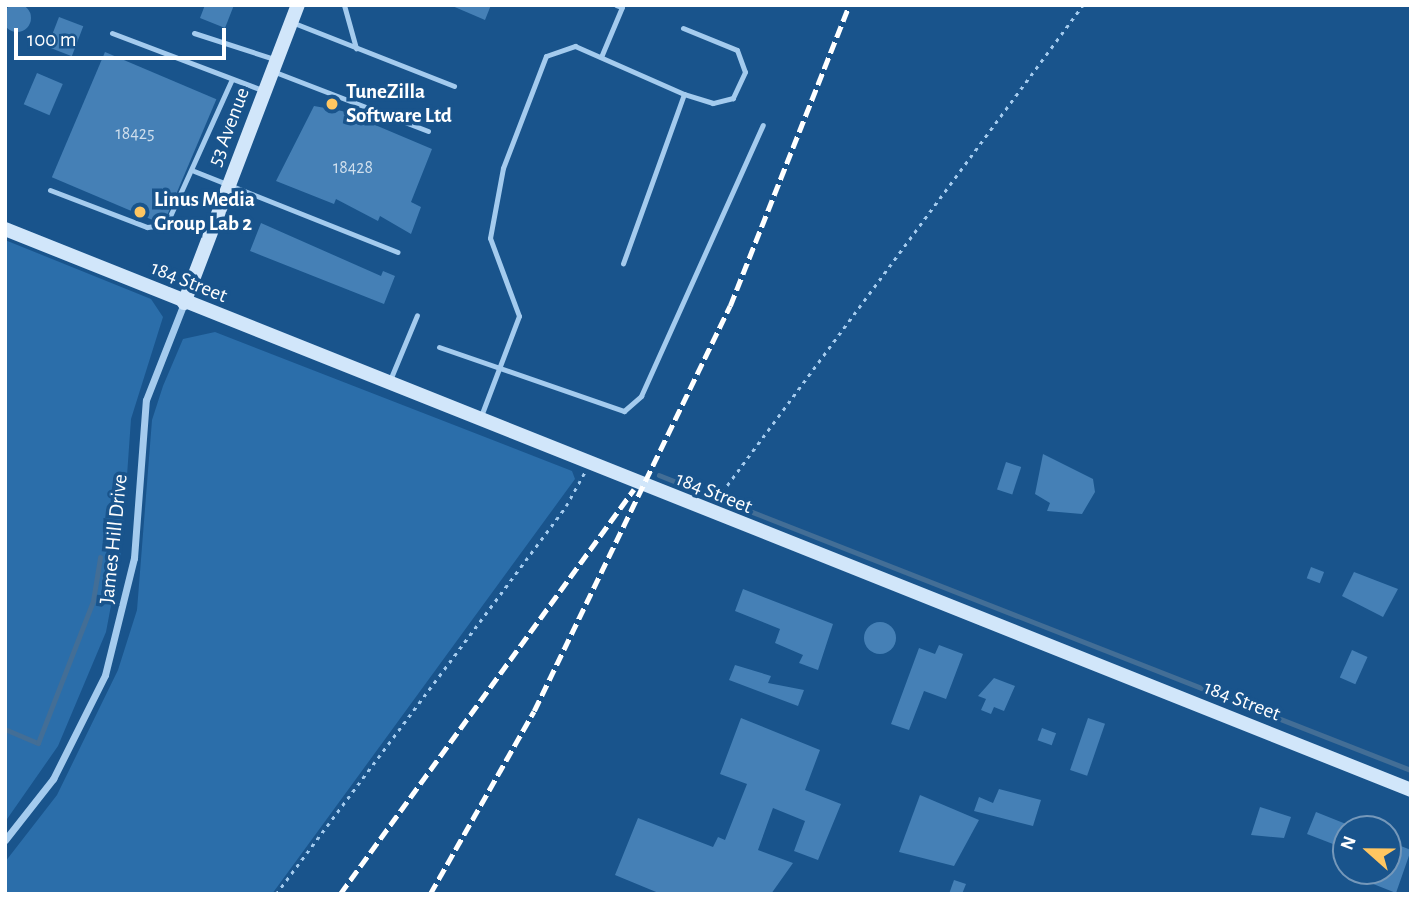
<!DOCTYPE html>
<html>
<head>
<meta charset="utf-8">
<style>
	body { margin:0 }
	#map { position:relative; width:1416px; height:899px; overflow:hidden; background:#19548c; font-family:"Alegreya Sans",sans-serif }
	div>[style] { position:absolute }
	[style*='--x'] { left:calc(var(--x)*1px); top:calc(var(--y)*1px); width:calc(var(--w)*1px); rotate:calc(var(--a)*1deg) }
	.green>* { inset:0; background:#2b6eaa }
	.stream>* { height:4.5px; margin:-2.25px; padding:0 2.25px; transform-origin:2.25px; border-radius:2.25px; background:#436e96 }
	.building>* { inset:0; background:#4580b6; transform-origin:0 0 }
	.round { border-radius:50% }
	.path>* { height:2.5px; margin-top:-1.25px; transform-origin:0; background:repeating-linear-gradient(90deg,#a4cbee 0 3.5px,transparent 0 8.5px) }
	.lane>* { height:5px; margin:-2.5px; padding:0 2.5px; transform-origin:2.5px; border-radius:2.5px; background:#a4cbee }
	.street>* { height:7px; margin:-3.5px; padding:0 3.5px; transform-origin:3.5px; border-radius:3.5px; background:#a4cbee }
	.secondary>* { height:14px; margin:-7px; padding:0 7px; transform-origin:7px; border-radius:7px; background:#d1e6fa }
	.rail>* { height:4.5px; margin-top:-2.25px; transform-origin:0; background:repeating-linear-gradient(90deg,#fff 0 12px,transparent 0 17px) }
	.dots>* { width:19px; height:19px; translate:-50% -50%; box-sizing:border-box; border:4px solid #19548c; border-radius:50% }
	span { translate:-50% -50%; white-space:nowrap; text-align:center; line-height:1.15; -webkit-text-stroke:7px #19548c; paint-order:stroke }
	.number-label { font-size:18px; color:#d0dfed }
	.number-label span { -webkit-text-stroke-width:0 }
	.poi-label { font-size:21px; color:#fff; font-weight:700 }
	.left { translate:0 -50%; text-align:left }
	.street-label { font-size:21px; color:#fff }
	.frame { position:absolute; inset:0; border:7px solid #fff; pointer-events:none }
	.north { position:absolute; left:1332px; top:815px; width:70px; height:70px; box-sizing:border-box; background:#19548c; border:2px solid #7598ba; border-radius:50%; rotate:291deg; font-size:19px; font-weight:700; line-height:28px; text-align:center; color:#fff }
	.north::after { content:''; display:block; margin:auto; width:24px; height:32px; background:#ffc661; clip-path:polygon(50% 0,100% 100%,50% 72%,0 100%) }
	.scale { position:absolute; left:14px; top:28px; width:212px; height:32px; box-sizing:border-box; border:4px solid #fff; border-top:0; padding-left:9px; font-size:21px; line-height:24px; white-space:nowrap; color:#fff; -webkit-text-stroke:5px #19548c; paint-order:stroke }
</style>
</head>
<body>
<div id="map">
	<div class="green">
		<i style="clip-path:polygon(5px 240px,151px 299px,163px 317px,131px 419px,122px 547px,106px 632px,58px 746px,5px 822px)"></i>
		<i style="clip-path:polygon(215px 332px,572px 471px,575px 479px,272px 894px,5px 894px,5px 862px,57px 795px,118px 670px,137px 610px,152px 420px,163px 386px,183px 339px)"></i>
	</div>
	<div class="stream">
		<i style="--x:659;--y:475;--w:52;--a:21.6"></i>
		<i style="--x:727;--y:502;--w:735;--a:21.4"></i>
		<i style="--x:5;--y:729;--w:36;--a:23"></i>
		<i style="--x:38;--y:743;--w:152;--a:-68.8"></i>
		<i style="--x:93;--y:601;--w:44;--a:-80.8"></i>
	</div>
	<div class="building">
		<i class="round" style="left:3px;top:4px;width:28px;height:28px"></i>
		<i style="clip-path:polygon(205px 5px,234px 5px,225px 28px,200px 18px)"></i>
		<i style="clip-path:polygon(450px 5px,491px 5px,485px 20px)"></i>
		<i style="left:59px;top:17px;width:26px;height:32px;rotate:21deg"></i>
		<i style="left:105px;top:52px;width:121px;height:136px;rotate:23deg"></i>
		<i style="left:37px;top:73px;width:28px;height:34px;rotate:23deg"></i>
		<i style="clip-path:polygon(314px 106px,342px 111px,432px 149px,411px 202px,421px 207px,411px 234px,380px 216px,378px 221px,336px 199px,334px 204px,276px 181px)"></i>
		<i style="clip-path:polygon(261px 223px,381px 276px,383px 271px,395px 276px,384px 304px,250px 251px)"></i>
		<i style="clip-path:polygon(1043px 454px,1093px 479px,1095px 492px,1082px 514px,1047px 511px,1050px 503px,1035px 494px)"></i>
		<i style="left:1006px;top:462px;width:16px;height:29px;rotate:18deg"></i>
		<i style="left:1311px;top:567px;width:14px;height:12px;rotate:21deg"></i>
		<i style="clip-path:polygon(1354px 572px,1398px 589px,1383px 617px,1342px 596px)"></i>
		<i style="clip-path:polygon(743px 589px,833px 624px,818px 670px,799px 663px,803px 655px,775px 643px,780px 629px,735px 611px)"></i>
		<i class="round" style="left:864px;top:622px;width:32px;height:32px"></i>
		<i style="clip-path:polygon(939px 645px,963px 654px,946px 699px,924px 691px,909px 730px,891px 724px,919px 648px,935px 654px)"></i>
		<i style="left:1352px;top:650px;width:17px;height:30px;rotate:24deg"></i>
		<i style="clip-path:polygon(735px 665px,771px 676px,768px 683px,804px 690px,798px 706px,729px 680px)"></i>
		<i style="clip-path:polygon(994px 678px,1015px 686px,1004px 711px,994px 707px,991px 714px,981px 710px,986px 699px,978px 696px)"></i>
		<i style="clip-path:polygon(741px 718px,820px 750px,805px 790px,841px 804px,818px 860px,794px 851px,805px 821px,773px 808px,758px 850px,793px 863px,771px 894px,661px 894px,615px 875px,638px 818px,713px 847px,718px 837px,725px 840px,747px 784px,720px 774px)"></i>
		<i style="left:1088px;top:718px;width:18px;height:55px;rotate:19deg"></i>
		<i style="left:1042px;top:728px;width:15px;height:13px;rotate:20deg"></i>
		<i style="clip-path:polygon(999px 789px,1041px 800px,1033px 826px,974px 811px,979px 797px,993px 803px)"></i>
		<i style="clip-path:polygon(920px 795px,979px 820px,954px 866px,899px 852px)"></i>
		<i style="clip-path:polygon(1260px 807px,1291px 817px,1284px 838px,1251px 835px)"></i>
		<i style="clip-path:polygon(1316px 812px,1346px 824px,1346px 849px,1307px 834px)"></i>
		<i style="clip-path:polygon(1388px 841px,1411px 850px,1396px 893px,1343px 872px,1388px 871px)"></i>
		<i style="clip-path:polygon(954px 880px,966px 884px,962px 894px,949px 894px)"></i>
	</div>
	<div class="path">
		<i style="--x:717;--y:499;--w:615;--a:-53.47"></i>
		<i style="--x:276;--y:894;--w:484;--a:-53.2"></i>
		<i style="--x:566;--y:506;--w:38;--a:-61"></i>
	</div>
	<div class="lane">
		<i style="--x:344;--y:5;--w:45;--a:74.4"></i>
		<i style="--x:294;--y:23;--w:172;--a:21.5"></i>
		<i style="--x:683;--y:28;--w:58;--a:22.2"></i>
		<i style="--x:737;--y:50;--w:23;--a:70"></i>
		<i style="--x:745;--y:72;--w:29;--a:115"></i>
		<i style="--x:733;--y:98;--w:21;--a:166"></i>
		<i style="--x:713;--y:103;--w:30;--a:-163"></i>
		<i style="--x:112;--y:33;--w:164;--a:20.8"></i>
		<i style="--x:194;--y:33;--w:87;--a:18"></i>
		<i style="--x:601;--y:57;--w:54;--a:-67.2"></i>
		<i style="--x:622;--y:7;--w:6;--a:-162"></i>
		<i style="--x:275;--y:72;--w:164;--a:21.1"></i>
		<i style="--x:194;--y:171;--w:219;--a:21.7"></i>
		<i style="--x:50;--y:190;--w:104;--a:20.9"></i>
		<i style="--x:147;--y:227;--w:19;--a:-6"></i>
		<i style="--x:166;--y:225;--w:160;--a:-65.7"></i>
		<i style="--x:439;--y:347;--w:196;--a:19.1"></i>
		<i style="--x:624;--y:411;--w:23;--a:-41"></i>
		<i style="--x:641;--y:396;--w:297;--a:-65.8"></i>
		<i style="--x:390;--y:380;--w:70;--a:-67.4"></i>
		<i style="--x:481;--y:416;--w:107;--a:-69.2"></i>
		<i style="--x:519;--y:316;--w:83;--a:-110.4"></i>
		<i style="--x:490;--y:238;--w:71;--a:-79.5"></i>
		<i style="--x:503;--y:168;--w:120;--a:-69"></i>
		<i style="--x:546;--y:56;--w:31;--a:-19"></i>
		<i style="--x:575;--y:46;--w:119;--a:23.8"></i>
		<i style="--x:684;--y:94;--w:180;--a:109.8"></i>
	</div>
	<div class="street">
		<i style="--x:5;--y:840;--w:78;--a:-51.8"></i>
		<i style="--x:53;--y:779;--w:116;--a:-63.4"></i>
		<i style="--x:105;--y:675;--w:121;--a:-76.1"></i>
		<i style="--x:134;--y:558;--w:158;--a:-85.7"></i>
		<i style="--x:146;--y:400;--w:104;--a:-68.6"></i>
	</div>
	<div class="secondary">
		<i style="--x:5;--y:229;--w:1514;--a:21.75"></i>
		<i style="--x:184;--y:303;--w:319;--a:-69.1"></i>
	</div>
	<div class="rail">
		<i style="--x:340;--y:894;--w:500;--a:-54.02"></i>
		<i style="--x:430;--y:894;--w:210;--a:-60.4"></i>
		<i style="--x:534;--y:711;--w:450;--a:-64.2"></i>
		<i style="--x:730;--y:306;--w:324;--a:-68.4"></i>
	</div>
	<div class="dots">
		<i style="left:332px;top:104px;background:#ffc661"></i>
		<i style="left:140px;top:212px;background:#ffc661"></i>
	</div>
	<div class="number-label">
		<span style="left:135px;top:134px">18425</span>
		<span style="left:353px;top:168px">18428</span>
	</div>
	<div class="poi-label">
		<span class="left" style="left:346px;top:104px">TuneZilla<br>Software Ltd</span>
		<span class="left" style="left:154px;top:212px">Linus Media<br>Group Lab 2</span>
	</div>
	<div class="street-label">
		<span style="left:229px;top:127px;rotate:-69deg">53 Avenue</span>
		<span style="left:189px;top:282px;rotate:22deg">184 Street</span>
		<span style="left:714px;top:493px;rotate:22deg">184 Street</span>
		<span style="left:114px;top:539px;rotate:-84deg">James Hill Drive</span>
		<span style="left:1242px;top:701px;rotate:21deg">184 Street</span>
	</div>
	<div class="frame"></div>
	<div class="north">N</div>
	<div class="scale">100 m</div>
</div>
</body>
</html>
